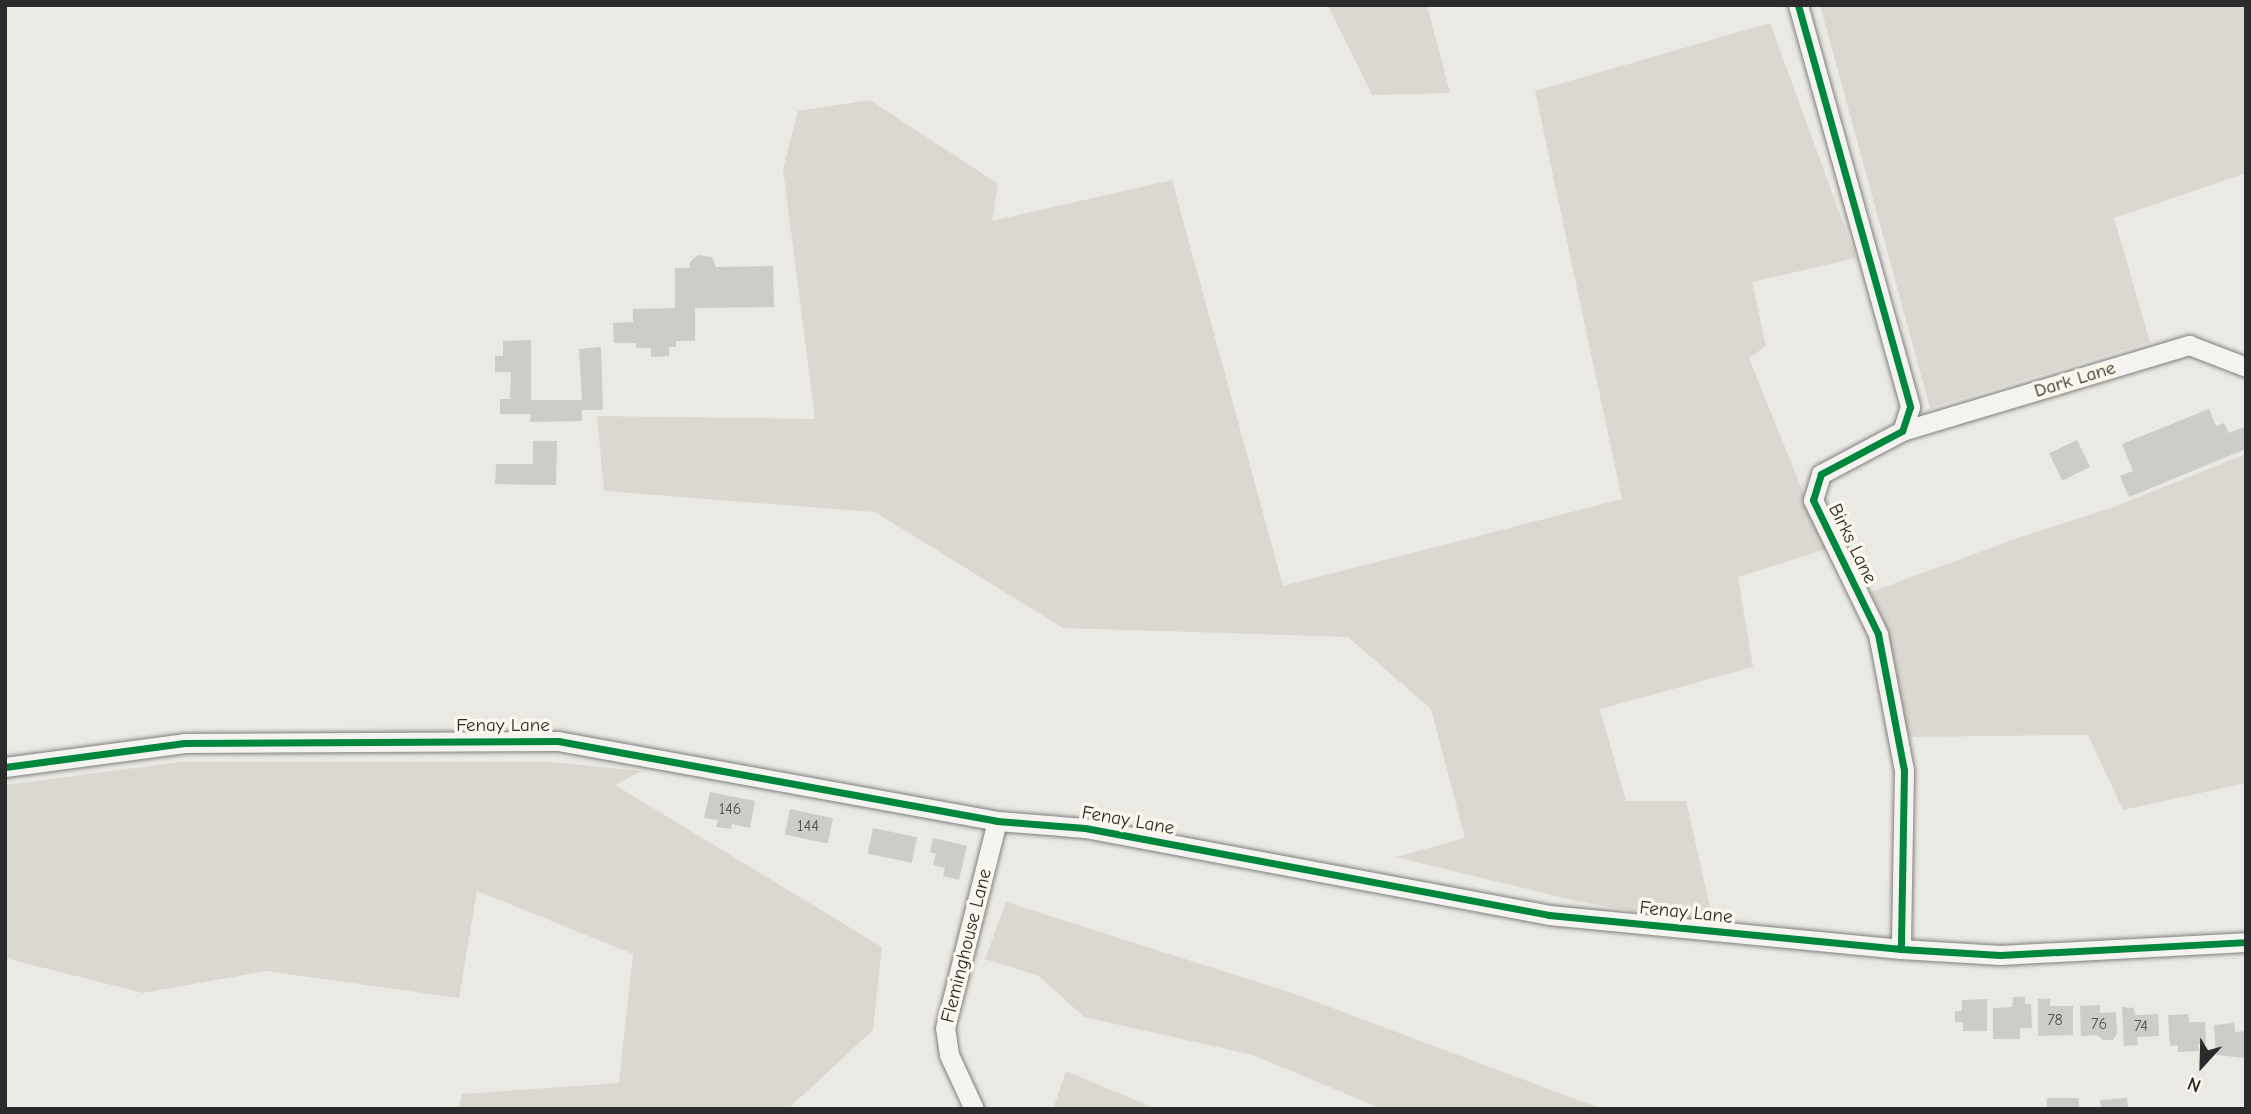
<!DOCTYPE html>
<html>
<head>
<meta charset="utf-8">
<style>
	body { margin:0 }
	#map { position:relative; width:2251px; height:1114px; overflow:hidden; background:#eae9e4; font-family:"Comic Neue",sans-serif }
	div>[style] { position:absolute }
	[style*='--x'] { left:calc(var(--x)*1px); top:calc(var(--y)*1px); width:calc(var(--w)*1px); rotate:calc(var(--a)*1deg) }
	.green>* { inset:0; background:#dbd8d1 }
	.building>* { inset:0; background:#cdccc8; transform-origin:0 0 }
	.roads { filter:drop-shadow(0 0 2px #81807e) drop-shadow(0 0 2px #81807e) }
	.minor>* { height:19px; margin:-9.5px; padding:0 9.5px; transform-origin:9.5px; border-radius:9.5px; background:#f4f3ef }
	.cycleway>* { height:7px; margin:-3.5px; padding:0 3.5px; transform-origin:3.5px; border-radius:3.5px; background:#00873e }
	span { translate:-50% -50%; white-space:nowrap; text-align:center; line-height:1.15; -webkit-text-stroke:7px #fbf7ec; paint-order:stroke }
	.number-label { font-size:16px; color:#545352 }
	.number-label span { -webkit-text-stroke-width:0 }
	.street-label { font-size:19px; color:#2b2b2b }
	.frame { position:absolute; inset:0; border:7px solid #2b2b2b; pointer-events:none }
	.north { position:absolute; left:2167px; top:1030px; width:70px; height:70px; -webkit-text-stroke:5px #fbf7ec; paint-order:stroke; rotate:202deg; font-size:19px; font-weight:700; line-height:28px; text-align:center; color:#2b2b2b }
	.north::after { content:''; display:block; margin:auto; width:24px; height:32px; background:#2b2b2b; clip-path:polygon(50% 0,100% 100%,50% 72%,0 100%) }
</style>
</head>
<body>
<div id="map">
	<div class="green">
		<i style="clip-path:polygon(1328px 5px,1427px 5px,1450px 93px,1372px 95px)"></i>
		<i style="clip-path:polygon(1820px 5px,2246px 5px,2246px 173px,2114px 218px,2150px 342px,1930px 408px)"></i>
		<i style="clip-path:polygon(1770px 23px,1856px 258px,1752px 282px,1766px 346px,1749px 358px,1826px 549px,1738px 577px,1753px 667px,1600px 709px,1626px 801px,1686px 801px,1714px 925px,1576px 901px,1396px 857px,1465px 838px,1431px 709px,1348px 637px,1063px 628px,875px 512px,604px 491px,597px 416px,815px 419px,783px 169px,798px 111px,870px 100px,998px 184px,992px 221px,1172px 180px,1283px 586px,1622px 499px,1535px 91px)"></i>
		<i style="clip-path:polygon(2246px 454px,2246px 783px,2123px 810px,2088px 735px,1907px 737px,1886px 626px,1871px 592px,2018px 538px,2111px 508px)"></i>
		<i style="clip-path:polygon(180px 762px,550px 762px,642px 771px,615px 785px,882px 947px,873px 1030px,788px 1109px,459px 1109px,462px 1094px,619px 1083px,633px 954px,477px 891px,459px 998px,266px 971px,143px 993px,5px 958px,5px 785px)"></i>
		<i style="clip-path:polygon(1006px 902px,1295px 994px,1602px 1109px,1382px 1109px,1253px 1055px,1084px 1017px,1039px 976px,985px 959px)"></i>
		<i style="clip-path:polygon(1066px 1071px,1156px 1109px,1053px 1109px)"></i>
	</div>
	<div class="building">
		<i style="clip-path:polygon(698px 255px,712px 257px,716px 267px,773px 266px,774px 307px,695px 308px,695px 341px,676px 341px,676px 347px,669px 347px,669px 356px,651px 357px,651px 348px,636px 348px,636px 343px,614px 343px,613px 323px,633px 322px,633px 309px,675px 308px,675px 268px,690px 268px,690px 262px)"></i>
		<i style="clip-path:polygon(531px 340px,531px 400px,582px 400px,579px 349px,601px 347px,603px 410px,582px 410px,582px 421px,530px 422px,531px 414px,500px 414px,500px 399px,510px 399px,511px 372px,495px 372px,495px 356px,503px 356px,503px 341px)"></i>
		<i style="clip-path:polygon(2209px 409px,2216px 426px,2224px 423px,2229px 433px,2246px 426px,2246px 449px,2129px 497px,2120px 476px,2133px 471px,2122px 444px)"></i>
		<i style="left:2077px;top:440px;width:30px;height:31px;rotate:64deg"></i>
		<i style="clip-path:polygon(533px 441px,557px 441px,556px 485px,495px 484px,496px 464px,533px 464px)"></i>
		<i style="clip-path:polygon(710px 792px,755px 801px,750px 828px,732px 824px,731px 829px,716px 827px,718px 820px,704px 818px)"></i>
		<i style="left:790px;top:809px;width:44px;height:26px;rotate:12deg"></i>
		<i style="left:873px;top:828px;width:45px;height:26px;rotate:12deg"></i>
		<i style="clip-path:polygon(933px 838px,967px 846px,959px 880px,943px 876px,945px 868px,933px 865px,936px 854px,930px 852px)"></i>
		<i style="clip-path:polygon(2013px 997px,2025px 997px,2025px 1004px,2031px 1004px,2032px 1028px,2020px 1028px,2020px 1039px,1993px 1039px,1993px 1008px,2012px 1007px)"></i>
		<i style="clip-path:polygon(1987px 999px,1987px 1031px,1963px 1031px,1963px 1022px,1955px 1022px,1955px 1011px,1962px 1011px,1962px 1000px)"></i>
		<i style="clip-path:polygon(2038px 999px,2050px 999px,2050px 1006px,2073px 1006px,2073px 1035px,2038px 1036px)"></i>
		<i style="clip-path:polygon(2100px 1005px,2100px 1013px,2116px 1012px,2117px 1034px,2113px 1040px,2103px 1040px,2097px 1035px,2081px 1036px,2080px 1006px)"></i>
		<i style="clip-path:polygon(2122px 1007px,2134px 1008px,2135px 1015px,2158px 1014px,2159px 1036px,2137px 1037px,2138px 1045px,2124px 1046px)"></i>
		<i style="clip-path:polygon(2188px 1014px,2189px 1022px,2205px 1022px,2206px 1044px,2198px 1044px,2199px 1051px,2178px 1052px,2178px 1045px,2170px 1046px,2168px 1015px)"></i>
		<i style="clip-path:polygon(2234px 1023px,2235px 1032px,2246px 1031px,2246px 1058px,2216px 1055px,2214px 1025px)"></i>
		<i style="left:2079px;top:1098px;width:11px;height:32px;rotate:90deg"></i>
		<i style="clip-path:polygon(2127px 1098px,2128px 1109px,2101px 1109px,2100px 1100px)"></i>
	</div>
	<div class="roads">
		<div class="minor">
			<i style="--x:1798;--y:5;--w:417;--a:74.4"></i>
			<i style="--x:1910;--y:407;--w:25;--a:108"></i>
			<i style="--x:1902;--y:431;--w:92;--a:152"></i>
			<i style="--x:1821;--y:474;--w:27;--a:107"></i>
			<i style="--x:1813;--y:500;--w:149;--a:64.1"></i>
			<i style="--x:1878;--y:634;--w:138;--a:79.2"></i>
			<i style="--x:1904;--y:770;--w:179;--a:91"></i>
			<i style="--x:1902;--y:431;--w:300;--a:-16.7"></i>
			<i style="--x:2189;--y:345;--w:61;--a:21.1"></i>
			<i style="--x:5;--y:767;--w:181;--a:-7.6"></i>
			<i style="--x:184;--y:743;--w:374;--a:-0.3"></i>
			<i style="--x:558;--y:741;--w:446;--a:10.3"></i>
			<i style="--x:997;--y:821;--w:88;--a:4.5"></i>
			<i style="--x:1085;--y:828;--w:472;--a:10.6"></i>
			<i style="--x:1549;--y:915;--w:354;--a:5.5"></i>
			<i style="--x:1901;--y:949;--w:99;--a:3.5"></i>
			<i style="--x:2000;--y:955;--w:246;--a:-3"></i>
			<i style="--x:974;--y:1109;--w:60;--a:-114.8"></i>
			<i style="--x:949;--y:1055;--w:27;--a:-98"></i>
			<i style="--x:945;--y:1028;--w:213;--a:-75.9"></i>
		</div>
	</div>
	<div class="cycleway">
		<i style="--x:1798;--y:5;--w:417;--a:74.4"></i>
		<i style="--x:1910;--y:407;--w:25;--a:108"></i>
		<i style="--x:1902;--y:431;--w:92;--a:152"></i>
		<i style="--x:1821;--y:474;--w:27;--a:107"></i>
		<i style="--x:1813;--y:500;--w:149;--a:64.1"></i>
		<i style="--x:1878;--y:634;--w:138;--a:79.2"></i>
		<i style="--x:1904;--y:770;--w:179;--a:91"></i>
		<i style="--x:5;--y:767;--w:181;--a:-7.6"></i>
		<i style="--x:184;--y:743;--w:374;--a:-0.3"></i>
		<i style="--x:558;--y:741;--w:446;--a:10.3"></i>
		<i style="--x:997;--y:821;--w:88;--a:4.5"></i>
		<i style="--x:1085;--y:828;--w:472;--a:10.6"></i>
		<i style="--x:1549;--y:915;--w:354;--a:5.5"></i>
		<i style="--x:1901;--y:949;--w:99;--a:3.5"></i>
		<i style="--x:2000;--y:955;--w:246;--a:-3"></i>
	</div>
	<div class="number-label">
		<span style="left:730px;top:809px">146</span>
		<span style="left:808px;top:826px">144</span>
		<span style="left:2055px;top:1020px">78</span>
		<span style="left:2099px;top:1024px">76</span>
		<span style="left:2141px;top:1026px">74</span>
	</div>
	<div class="street-label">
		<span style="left:2075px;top:380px;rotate:-17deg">Dark Lane</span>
		<span style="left:1852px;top:544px;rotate:64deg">Birks Lane</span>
		<span style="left:503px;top:726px">Fenay Lane</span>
		<span style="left:1128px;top:821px;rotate:10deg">Fenay Lane</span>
		<span style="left:1686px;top:913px;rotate:6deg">Fenay Lane</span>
		<span style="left:967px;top:946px;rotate:-76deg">Fleminghouse Lane</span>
	</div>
	<div class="frame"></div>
	<div class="north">N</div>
</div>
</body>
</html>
